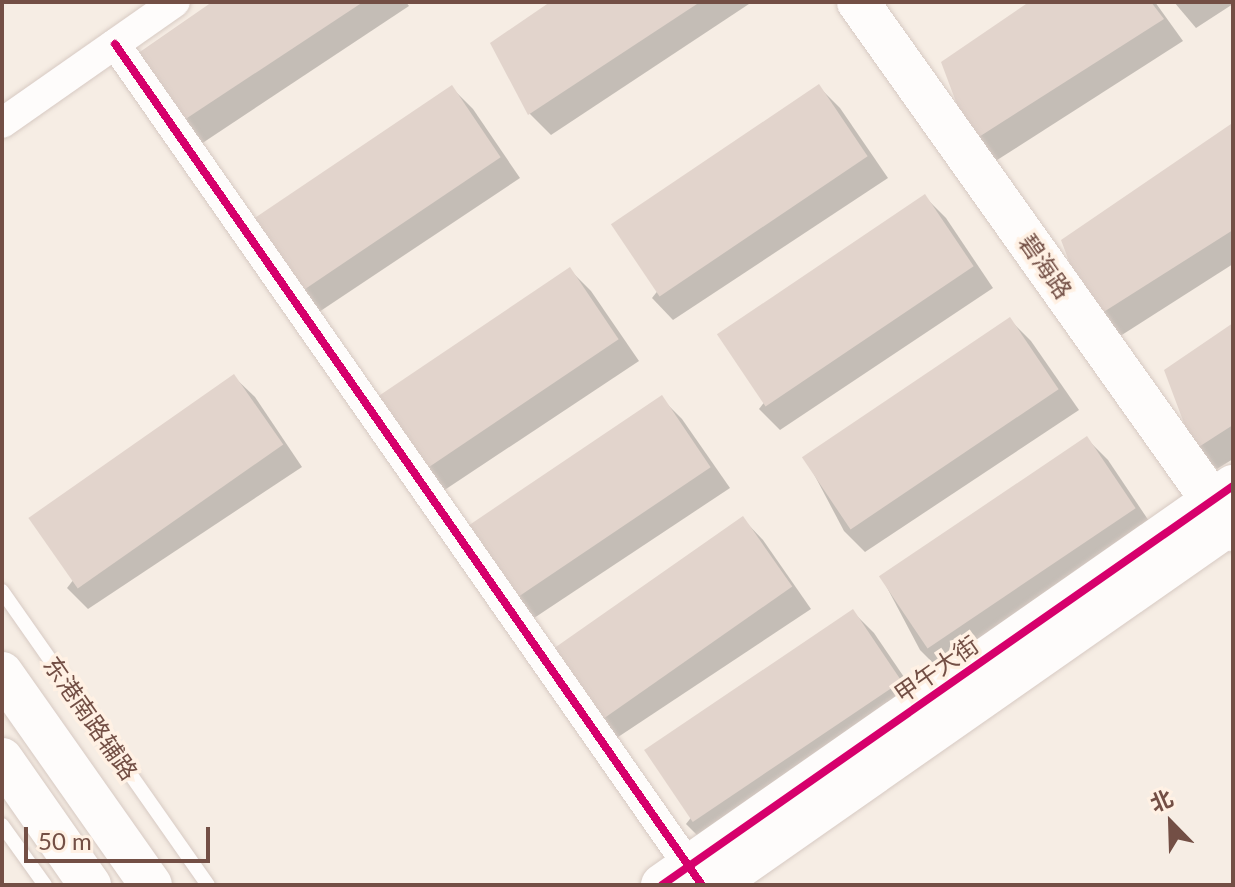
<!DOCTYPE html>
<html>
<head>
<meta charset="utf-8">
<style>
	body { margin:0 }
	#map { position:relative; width:1235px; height:887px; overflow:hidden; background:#f6ede4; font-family:Lato,"Noto Sans SC",sans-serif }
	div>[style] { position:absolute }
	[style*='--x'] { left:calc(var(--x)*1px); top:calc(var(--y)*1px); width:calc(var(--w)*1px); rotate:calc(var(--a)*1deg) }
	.shadow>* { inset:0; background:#0003 }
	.building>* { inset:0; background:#e2d4cc; transform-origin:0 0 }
	.roads { filter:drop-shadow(0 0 2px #d7cac3) drop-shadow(0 0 2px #d7cac3) }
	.lane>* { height:14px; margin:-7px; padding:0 7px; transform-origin:7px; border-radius:7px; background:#fefcfb }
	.street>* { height:30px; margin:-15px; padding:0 15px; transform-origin:15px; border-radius:15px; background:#fefcfb }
	.secondary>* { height:42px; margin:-21px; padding:0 21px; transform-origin:21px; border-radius:21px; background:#fefcfb }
	.cycleway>* { height:8px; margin:-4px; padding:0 4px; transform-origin:4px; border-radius:4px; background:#d6006c }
	span { translate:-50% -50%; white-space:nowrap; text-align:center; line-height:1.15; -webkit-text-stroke:7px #fff1e4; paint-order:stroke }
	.street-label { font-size:24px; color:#734f45 }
	.frame { position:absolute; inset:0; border:4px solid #734f45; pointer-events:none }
	.north { position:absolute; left:1131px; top:783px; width:80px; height:80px; -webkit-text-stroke:6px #fff1e4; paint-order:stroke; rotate:337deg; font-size:22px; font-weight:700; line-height:32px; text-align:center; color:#734f45 }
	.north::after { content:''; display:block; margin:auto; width:28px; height:36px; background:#734f45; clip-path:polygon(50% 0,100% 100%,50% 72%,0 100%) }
	.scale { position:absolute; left:24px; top:827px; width:186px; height:36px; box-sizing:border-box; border:4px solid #734f45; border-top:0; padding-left:10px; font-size:24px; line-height:28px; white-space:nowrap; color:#734f45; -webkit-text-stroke:6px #fff1e4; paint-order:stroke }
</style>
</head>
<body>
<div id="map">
	<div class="shadow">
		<i style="clip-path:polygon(215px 2px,406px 2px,409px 6px,195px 148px,174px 127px)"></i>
		<i style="clip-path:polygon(553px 2px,752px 2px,551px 135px,530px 114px,493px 44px)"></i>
		<i style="clip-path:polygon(1032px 2px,1155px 2px,1183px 41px,994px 162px,973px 141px)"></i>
		<i style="clip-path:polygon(1174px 2px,1233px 2px,1233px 4px,1196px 28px)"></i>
		<i style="clip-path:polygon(819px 87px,840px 108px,888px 178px,673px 320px,652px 298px)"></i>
		<i style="clip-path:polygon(452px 88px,473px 109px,520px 178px,307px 320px,286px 299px)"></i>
		<i style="clip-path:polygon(1230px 127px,1233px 264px,1114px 340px,1093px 319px)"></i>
		<i style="clip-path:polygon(925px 197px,946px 218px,993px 288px,780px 430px,759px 409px)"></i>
		<i style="clip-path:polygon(570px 270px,591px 291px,639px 361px,425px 503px,404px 482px)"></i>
		<i style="clip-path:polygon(1010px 320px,1031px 341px,1079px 410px,865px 552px,844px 531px,807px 461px)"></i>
		<i style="clip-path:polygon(1233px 325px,1233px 459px,1217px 469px,1196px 449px)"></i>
		<i style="clip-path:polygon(233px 376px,255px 397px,302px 467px,88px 609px,67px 588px)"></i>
		<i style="clip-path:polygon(661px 398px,682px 419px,730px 488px,516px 630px,495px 609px)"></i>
		<i style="clip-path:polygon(1087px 439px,1108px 460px,1155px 530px,941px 671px,920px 650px,883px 580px)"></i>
		<i style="clip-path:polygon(742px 518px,763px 540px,811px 609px,597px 751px,576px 730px)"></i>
		<i style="clip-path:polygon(853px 612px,874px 633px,921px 702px,707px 845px,686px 824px)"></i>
	</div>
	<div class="building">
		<i style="clip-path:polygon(212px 2px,363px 2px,172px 128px,134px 56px)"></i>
		<i style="clip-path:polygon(550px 2px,700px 2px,528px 115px,490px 43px)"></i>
		<i style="clip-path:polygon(1029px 2px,1151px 2px,1164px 19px,971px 142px,941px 62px)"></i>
		<i style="left:819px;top:84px;width:87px;height:251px;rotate:56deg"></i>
		<i style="left:452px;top:85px;width:87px;height:251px;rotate:56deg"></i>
		<i style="clip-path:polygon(1231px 124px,1233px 230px,1091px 320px,1061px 240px)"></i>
		<i style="left:925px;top:194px;width:87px;height:251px;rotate:56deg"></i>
		<i style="left:570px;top:267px;width:87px;height:251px;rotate:56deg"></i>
		<i style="left:1010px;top:317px;width:87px;height:251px;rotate:56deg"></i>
		<i style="clip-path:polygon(1233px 323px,1233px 425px,1194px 450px,1164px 370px)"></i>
		<i style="left:234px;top:374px;width:86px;height:251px;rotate:55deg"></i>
		<i style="left:662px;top:395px;width:87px;height:252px;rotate:56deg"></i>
		<i style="left:1087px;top:436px;width:87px;height:251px;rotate:56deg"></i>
		<i style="left:743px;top:516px;width:86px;height:252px;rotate:55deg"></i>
		<i style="left:853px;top:609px;width:87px;height:252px;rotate:56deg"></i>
	</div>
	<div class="roads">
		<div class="lane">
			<i style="--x:2;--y:591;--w:359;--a:55"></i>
			<i style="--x:2;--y:825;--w:74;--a:54.4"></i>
		</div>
		<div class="street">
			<i style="--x:115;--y:44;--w:1022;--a:55.08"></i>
			<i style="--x:2;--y:123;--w:211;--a:-35"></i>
		</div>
		<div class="secondary">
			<i style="--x:858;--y:2;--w:648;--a:54.62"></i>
			<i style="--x:2;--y:673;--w:259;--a:54.9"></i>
			<i style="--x:2;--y:759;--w:154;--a:55.1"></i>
			<i style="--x:662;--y:885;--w:697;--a:-34.94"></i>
			<i style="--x:714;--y:885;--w:633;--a:-34.97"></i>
		</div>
	</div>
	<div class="cycleway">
		<i style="--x:115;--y:44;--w:1026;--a:55.09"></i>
		<i style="--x:662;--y:885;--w:697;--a:-34.94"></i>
	</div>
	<div class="street-label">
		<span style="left:1046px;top:266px;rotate:55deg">碧海路</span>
		<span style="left:936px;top:669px;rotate:-35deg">甲午大街</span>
		<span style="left:91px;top:718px;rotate:55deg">东港南路辅路</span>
	</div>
	<div class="frame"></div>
	<div class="north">北</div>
	<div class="scale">50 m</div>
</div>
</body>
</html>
